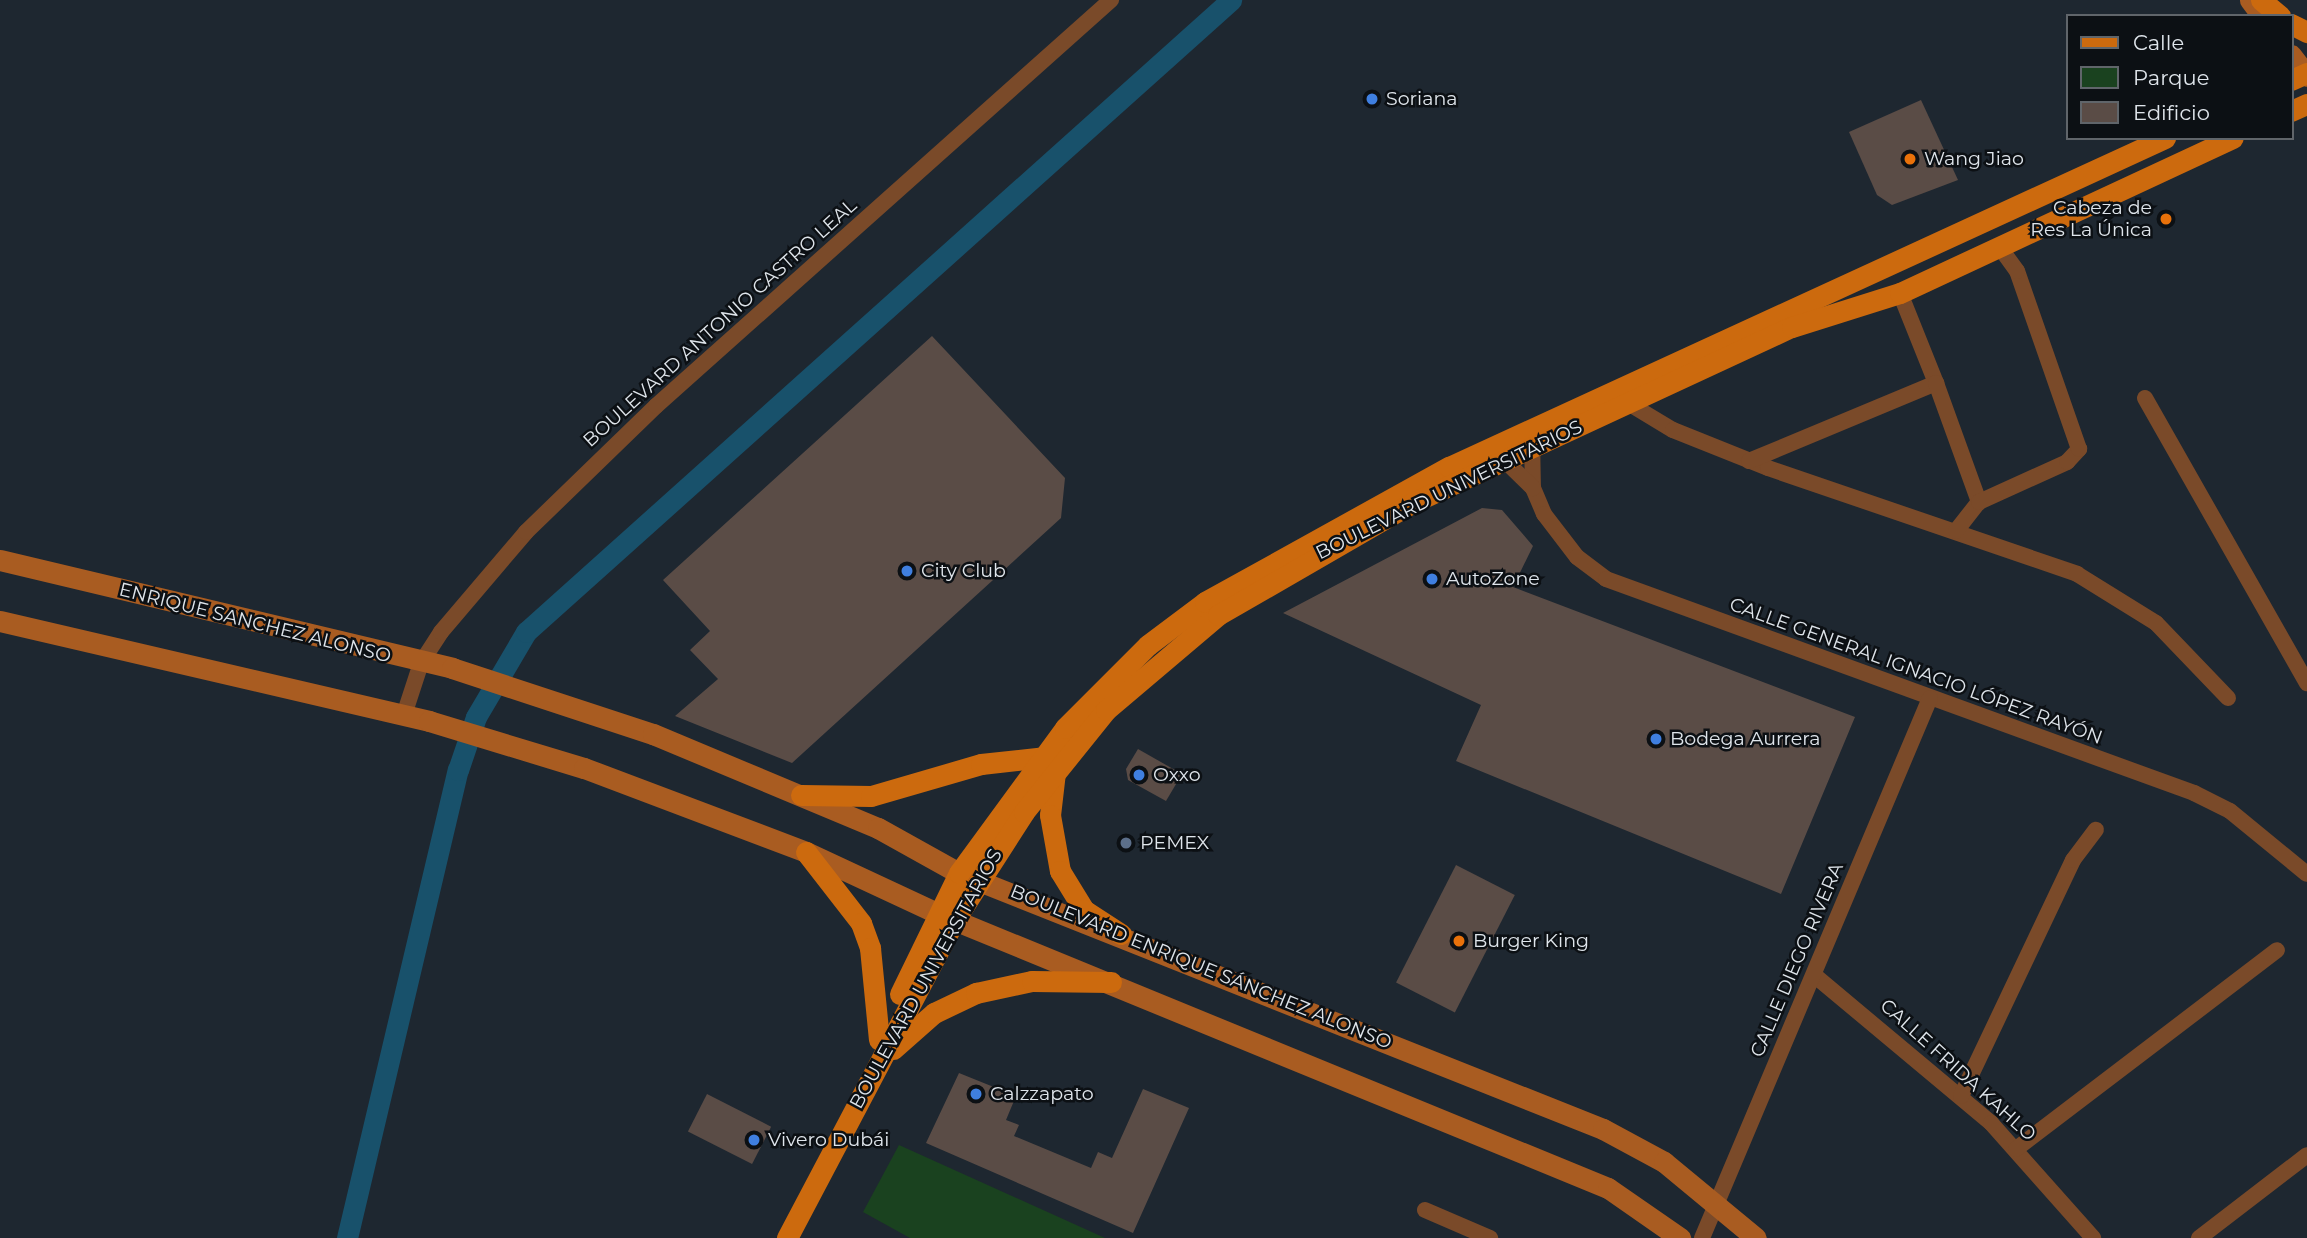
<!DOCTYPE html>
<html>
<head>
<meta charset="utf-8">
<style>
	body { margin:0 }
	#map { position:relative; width:2307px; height:1238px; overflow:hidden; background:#1e2730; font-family:Montserrat,sans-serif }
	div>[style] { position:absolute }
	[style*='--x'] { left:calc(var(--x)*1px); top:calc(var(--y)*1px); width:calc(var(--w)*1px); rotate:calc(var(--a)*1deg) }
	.green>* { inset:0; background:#1a421f }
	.canal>* { height:21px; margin:-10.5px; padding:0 10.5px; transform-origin:10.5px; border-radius:10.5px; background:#18516b }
	.building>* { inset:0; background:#5a4c46; transform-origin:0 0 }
	.street>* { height:16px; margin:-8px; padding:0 8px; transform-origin:8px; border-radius:8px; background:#7a4a29 }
	.secondary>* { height:21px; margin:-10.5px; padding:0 10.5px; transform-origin:10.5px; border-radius:10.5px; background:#a95c21 }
	.primary>* { height:21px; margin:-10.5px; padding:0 10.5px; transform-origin:10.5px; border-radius:10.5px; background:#cc6a0e }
	.dots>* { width:19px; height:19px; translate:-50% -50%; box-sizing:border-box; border:4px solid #0c1014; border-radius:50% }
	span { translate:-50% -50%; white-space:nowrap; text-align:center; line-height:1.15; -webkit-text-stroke:5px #0c1014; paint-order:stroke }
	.poi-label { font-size:19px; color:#dfe5eb }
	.left { translate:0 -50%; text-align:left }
	.right { translate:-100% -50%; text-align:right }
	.street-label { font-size:19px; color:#dfe5eb }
	.legend { position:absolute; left:2066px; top:14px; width:228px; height:126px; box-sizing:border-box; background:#0c1014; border:2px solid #60656a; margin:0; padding:9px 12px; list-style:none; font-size:21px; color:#dfe5eb }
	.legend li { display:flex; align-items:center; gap:14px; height:35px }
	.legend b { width:35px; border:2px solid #60656a }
</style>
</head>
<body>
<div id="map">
	<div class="green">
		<i style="clip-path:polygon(899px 1145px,1105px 1238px,910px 1238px,863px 1212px)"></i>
	</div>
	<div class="canal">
		<i style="--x:347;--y:1238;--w:481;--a:-76.7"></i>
		<i style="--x:458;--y:770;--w:56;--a:-71.2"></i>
		<i style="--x:476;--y:717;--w:99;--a:-59.5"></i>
		<i style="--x:526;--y:632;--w:947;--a:-41.87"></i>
	</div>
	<div class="building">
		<i style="clip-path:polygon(1921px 100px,1958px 180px,1892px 205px,1877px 195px,1849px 132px)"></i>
		<i style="clip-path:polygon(932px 336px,1065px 478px,1061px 518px,792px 763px,675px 716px,718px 679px,690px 650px,710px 631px,663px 580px)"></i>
		<i style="clip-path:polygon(1482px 508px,1502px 510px,1533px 546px,1513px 587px,1855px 717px,1781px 894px,1456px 761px,1481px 705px,1283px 613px)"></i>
		<i style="clip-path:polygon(1138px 749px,1182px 774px,1166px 801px,1128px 780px,1126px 769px)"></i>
		<i style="left:1456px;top:865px;width:66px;height:132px;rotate:27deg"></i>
		<i style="clip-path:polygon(959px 1073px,1016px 1096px,1006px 1120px,1019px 1125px,1014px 1136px,1091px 1168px,1098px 1152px,1112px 1158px,1143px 1089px,1189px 1108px,1133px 1233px,926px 1143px)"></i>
		<i style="left:707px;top:1094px;width:72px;height:42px;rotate:27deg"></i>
	</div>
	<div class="street">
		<i style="--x:1900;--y:293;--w:97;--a:68.2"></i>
		<i style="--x:2145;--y:398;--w:328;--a:60.4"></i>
		<i style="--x:1628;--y:403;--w:52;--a:31"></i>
		<i style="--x:1673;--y:430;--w:102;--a:21.8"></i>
		<i style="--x:1768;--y:468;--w:327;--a:18.9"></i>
		<i style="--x:2077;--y:574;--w:93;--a:31.8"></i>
		<i style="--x:2156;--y:623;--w:104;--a:46.2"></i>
		<i style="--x:1532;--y:438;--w:50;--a:88.9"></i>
		<i style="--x:1533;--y:488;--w:28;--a:67"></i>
		<i style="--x:1544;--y:514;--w:54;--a:52.5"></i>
		<i style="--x:1577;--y:557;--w:36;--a:37"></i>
		<i style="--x:1606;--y:579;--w:626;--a:20"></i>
		<i style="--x:2194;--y:793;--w:40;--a:26.6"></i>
		<i style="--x:2230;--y:811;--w:99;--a:39.3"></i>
		<i style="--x:1498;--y:454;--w:49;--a:44.2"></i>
		<i style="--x:1749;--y:461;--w:203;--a:-22.6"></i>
		<i style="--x:1936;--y:383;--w:127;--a:70.1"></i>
		<i style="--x:1956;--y:531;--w:37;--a:-52"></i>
		<i style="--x:1979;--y:502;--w:97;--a:-24.4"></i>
		<i style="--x:2067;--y:462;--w:18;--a:-47"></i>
		<i style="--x:2079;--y:449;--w:188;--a:-109.2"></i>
		<i style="--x:2017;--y:271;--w:29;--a:-126"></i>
		<i style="--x:404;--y:715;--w:55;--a:-71.9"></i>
		<i style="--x:421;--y:663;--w:37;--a:-57"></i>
		<i style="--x:441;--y:632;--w:131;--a:-49.6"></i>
		<i style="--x:526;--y:532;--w:181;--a:-44.1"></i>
		<i style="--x:656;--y:406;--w:610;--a:-41.74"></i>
		<i style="--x:1814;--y:975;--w:231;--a:39.9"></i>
		<i style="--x:1991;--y:1123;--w:154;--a:48.4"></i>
		<i style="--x:1961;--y:1096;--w:261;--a:-64.6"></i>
		<i style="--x:2073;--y:860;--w:38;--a:-53"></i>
		<i style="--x:2016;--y:1149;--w:328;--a:-37.3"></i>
		<i style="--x:1425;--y:1210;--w:71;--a:23.3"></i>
		<i style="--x:1702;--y:1238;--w:586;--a:-67.11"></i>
		<i style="--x:2199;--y:1238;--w:136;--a:-37.5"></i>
	</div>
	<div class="secondary">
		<i style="--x:2250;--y:0;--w:20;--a:53"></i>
		<i style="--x:2291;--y:55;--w:26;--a:53"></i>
		<i style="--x:0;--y:560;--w:465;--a:13.4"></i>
		<i style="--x:452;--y:668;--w:212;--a:18.2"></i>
		<i style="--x:653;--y:734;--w:244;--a:22.7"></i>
		<i style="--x:878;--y:828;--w:93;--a:29.1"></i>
		<i style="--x:959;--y:873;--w:693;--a:21.68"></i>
		<i style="--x:1603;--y:1129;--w:69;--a:28.4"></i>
		<i style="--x:1664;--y:1162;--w:119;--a:39.6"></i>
		<i style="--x:0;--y:621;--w:441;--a:13.1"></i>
		<i style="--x:429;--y:721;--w:162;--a:16.9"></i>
		<i style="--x:584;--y:768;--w:237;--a:20.7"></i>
		<i style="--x:806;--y:852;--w:145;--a:25"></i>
		<i style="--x:937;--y:913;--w:725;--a:22.29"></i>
		<i style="--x:1608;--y:1188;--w:88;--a:34.8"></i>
	</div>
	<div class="primary">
		<i style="--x:2261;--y:0;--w:25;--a:40"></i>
		<i style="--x:2291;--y:24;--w:18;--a:27"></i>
		<i style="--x:2291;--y:80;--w:17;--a:-24"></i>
		<i style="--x:2291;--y:111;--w:17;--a:-24"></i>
		<i style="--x:1055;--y:772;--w:43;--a:96.6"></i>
		<i style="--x:1050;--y:815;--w:57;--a:79.9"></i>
		<i style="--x:1060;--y:871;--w:46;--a:58.4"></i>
		<i style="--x:1084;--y:910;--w:44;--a:33"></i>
		<i style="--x:801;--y:795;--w:70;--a:0.8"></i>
		<i style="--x:871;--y:796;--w:115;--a:-16.2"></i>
		<i style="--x:981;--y:764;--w:63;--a:-6.3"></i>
		<i style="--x:806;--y:852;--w:90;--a:52.2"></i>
		<i style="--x:861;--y:923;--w:27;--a:70"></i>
		<i style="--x:870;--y:948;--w:92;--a:84.4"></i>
		<i style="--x:900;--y:994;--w:135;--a:-64"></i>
		<i style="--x:959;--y:873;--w:180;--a:-53.8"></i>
		<i style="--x:1065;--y:728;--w:117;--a:-45"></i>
		<i style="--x:1148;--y:645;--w:71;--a:-37"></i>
		<i style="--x:1205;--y:602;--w:279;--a:-29"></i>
		<i style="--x:1449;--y:467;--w:788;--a:-24.68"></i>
		<i style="--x:893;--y:1049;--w:55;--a:-41.3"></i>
		<i style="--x:934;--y:1013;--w:47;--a:-25.5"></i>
		<i style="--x:976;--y:993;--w:57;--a:-12.1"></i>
		<i style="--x:1032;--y:981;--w:79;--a:0.7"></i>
		<i style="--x:787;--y:1238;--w:362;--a:-62.2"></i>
		<i style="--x:956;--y:918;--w:126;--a:-57.3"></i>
		<i style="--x:1024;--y:812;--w:131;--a:-51.2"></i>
		<i style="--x:1106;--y:710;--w:147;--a:-40.3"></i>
		<i style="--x:1218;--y:615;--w:224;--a:-30"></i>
		<i style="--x:1412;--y:503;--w:419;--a:-24.9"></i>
		<i style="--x:1792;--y:327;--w:113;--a:-17.5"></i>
		<i style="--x:1900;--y:293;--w:367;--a:-25"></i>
	</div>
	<div class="dots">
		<i style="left:1372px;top:99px;background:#3f7fe0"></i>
		<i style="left:1910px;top:159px;background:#e8710a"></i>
		<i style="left:2166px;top:219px;background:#e8710a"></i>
		<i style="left:907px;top:571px;background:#3f7fe0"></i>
		<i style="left:1432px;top:579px;background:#3f7fe0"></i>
		<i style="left:1656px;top:739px;background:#3f7fe0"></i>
		<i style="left:1139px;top:775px;background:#3f7fe0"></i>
		<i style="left:1126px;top:843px;background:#5c6f8a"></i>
		<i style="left:1459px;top:941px;background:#e8710a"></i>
		<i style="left:976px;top:1094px;background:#3f7fe0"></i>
		<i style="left:754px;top:1140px;background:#3f7fe0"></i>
	</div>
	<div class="poi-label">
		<span class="left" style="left:1386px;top:99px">Soriana</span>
		<span class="left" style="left:1924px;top:159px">Wang Jiao</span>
		<span class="right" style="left:2152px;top:219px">Cabeza de<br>Res La Única</span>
		<span class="left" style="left:921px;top:571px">City Club</span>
		<span class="left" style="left:1446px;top:579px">AutoZone</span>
		<span class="left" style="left:1670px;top:739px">Bodega Aurrera</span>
		<span class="left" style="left:1153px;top:775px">Oxxo</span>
		<span class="left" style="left:1140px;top:843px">PEMEX</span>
		<span class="left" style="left:1473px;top:941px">Burger King</span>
		<span class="left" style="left:990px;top:1094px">Calzzapato</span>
		<span class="left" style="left:768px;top:1140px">Vivero Dubái</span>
	</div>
	<div class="street-label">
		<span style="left:720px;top:323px;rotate:-42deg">BOULEVARD ANTONIO CASTRO LEAL</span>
		<span style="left:1449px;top:490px;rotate:-26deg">BOULEVARD UNIVERSITARIOS</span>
		<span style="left:255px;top:623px;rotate:14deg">ENRIQUE SANCHEZ ALONSO</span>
		<span style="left:1916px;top:671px;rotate:20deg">CALLE GENERAL IGNACIO LÓPEZ RAYÓN</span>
		<span style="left:1797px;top:960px;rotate:-67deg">CALLE DIEGO RIVERA</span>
		<span style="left:1201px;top:967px;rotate:22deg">BOULEVARD ENRIQUE SÁNCHEZ ALONSO</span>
		<span style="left:926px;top:979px;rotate:-61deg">BOULEVARD UNIVERSITARIOS</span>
		<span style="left:1958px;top:1070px;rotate:42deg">CALLE FRIDA KAHLO</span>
	</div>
	<ul class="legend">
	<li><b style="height:9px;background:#cc6a0e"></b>Calle</li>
	<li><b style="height:19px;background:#1a421f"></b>Parque</li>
	<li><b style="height:19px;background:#5a4c46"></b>Edificio</li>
	</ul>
</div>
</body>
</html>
